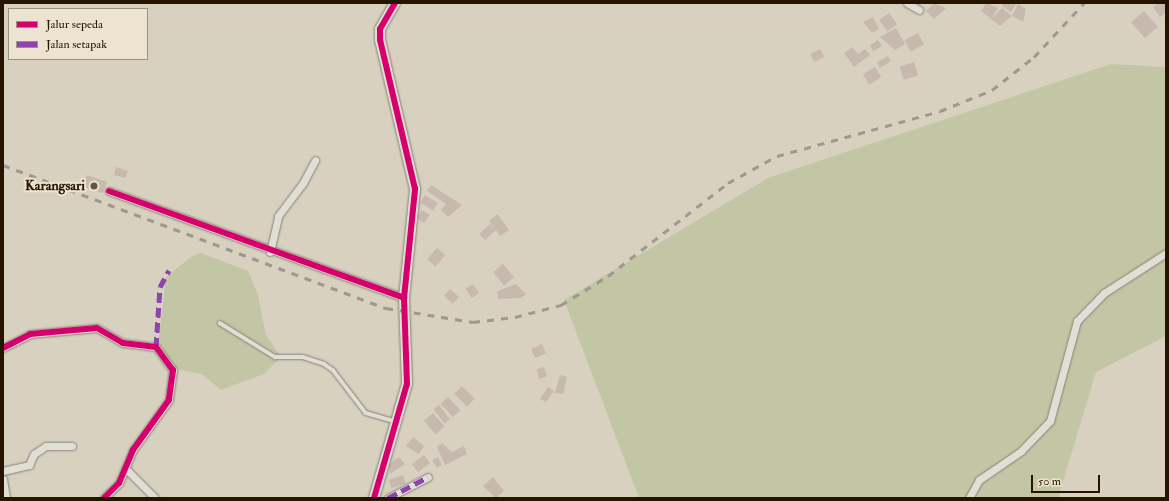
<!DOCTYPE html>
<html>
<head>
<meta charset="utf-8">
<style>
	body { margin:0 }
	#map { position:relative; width:1169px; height:501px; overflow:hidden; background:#d8d1c0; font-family:"IM FELL Double Pica",serif }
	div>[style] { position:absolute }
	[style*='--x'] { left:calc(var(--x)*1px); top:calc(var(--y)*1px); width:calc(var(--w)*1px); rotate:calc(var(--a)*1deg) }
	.green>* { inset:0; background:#c3c6a5 }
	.building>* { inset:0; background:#c7b9ad; transform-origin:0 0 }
	.roads { filter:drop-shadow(0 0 1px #898277) drop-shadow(0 0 1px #898277) }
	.lane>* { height:3.5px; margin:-1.75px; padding:0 1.75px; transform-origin:1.75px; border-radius:1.75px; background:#e1ded5 }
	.street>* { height:7px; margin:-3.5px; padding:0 3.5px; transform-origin:3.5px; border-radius:3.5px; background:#e1ded5 }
	.secondary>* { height:10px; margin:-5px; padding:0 5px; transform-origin:5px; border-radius:5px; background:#e1ded5 }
	.rail>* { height:3px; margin-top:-1.5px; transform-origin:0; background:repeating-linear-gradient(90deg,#9d9890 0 7px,transparent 0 14px) }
	.quiet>* { height:5px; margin-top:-2.5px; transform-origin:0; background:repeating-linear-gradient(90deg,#8e44ad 0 10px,transparent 0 15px) }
	.cycleway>* { height:6px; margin:-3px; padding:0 3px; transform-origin:3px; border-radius:3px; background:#d6006c }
	.dots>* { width:11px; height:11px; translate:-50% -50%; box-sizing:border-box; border:2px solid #ece4d0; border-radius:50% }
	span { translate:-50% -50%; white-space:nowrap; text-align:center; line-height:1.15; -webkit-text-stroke:4px #ece4d0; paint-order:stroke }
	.poi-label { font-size:14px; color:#261300; font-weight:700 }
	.right { translate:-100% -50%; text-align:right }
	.frame { position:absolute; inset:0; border:4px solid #261300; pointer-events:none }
	.legend { position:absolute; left:8px; top:8px; width:140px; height:52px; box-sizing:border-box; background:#ece4d0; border:1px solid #9d907d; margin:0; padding:5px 7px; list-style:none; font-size:12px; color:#261300 }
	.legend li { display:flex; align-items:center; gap:8px; height:20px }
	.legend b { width:20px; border:1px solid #9d907d }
	.scale { position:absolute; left:1031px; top:475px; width:69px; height:18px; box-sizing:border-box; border:2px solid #261300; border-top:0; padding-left:5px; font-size:12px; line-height:14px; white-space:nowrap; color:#261300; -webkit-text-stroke:3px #ece4d0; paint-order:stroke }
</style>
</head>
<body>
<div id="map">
	<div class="green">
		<i style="clip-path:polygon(1111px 64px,1166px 67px,1166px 336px,1096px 372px,1058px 498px,639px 498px,564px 300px,768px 178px)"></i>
		<i style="clip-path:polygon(201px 253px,248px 271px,258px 295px,266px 335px,279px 354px,278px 360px,264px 374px,221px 390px,202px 374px,174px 369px,158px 346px,166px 277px,192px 256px)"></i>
	</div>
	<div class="building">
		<i style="clip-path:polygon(934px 3px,946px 8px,934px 19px,926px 11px)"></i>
		<i style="clip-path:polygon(986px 3px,998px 8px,992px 18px,1002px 8px,1012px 16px,1000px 26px,981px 11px)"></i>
		<i style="clip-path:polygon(1003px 3px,1017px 3px,1011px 12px,1002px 6px)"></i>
		<i style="clip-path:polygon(1158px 3px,1166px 3px,1166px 13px,1160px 17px,1153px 7px)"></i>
		<i style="clip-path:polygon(1018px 4px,1026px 9px,1023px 22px,1012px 16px)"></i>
		<i style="left:1144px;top:11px;width:21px;height:17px;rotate:49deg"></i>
		<i style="left:889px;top:13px;width:14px;height:12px;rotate:54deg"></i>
		<i style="clip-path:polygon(873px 17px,879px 29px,872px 33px,863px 22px)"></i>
		<i style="clip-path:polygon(896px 28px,905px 44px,895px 50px,880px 37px)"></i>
		<i style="left:918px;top:33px;width:13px;height:15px;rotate:63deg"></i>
		<i style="left:878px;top:40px;width:7px;height:10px;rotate:56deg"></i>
		<i style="clip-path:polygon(852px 47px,858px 54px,865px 49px,870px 55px,854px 67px,844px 53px)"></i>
		<i style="left:820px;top:49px;width:9px;height:11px;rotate:63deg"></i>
		<i style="left:888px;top:56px;width:6px;height:13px;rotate:59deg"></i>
		<i style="left:914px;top:62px;width:14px;height:15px;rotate:73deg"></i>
		<i style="left:875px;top:67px;width:12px;height:14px;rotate:59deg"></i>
		<i style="clip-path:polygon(116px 167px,128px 171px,125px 178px,114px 175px)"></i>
		<i style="left:87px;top:175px;width:21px;height:12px;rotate:19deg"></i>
		<i style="clip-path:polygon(431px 185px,462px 205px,448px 217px,441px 210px,446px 204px,427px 191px)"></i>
		<i style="left:425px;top:195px;width:15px;height:9px;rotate:32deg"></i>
		<i style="left:422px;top:210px;width:9px;height:10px;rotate:32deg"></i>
		<i style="clip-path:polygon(497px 214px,509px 230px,500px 236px,496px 230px,485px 240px,479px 234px,490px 224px,495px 229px,489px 221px)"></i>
		<i style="left:437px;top:248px;width:11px;height:15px;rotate:41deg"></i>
		<i style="left:503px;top:264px;width:17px;height:13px;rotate:50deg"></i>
		<i style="left:473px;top:284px;width:11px;height:9px;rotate:56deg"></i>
		<i style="clip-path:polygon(516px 284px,526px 294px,521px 298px,498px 299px,497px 291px)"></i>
		<i style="left:450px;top:289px;width:12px;height:9px;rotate:42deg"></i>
		<i style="left:542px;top:344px;width:10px;height:12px;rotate:66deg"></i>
		<i style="left:544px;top:367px;width:10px;height:8px;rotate:73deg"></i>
		<i style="clip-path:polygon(560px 375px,567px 377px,563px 394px,555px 393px)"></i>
		<i style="left:462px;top:386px;width:18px;height:11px;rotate:45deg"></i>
		<i style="left:548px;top:387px;width:7px;height:14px;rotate:34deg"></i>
		<i style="left:448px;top:397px;width:18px;height:10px;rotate:47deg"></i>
		<i style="left:439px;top:405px;width:18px;height:7px;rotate:52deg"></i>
		<i style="left:433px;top:413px;width:18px;height:12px;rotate:49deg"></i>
		<i style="clip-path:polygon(413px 437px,424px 446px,419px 454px,406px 446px)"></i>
		<i style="clip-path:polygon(442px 443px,452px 452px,464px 446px,467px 454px,445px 465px,437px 447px)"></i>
		<i style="left:424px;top:455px;width:10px;height:15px;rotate:53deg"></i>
		<i style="clip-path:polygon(399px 457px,405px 464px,390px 474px,389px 464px)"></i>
		<i style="clip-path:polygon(438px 457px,442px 465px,437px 468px,432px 460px)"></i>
		<i style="left:403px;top:475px;width:9px;height:15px;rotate:72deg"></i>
		<i style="clip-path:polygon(493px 477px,504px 491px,496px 498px,483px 486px)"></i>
	</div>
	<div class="roads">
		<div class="lane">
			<i style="--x:220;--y:323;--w:65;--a:31.7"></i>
			<i style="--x:275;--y:357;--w:28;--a:0"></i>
			<i style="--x:303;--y:357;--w:22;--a:18"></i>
			<i style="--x:324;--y:364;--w:11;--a:34"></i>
			<i style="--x:333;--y:370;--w:54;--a:52.5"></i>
			<i style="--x:366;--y:413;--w:29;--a:16"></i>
		</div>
		<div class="street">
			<i style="--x:907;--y:3;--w:14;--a:30"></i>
			<i style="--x:109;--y:191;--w:314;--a:19.9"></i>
			<i style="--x:270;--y:252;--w:37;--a:-77"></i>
			<i style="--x:278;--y:216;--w:41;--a:-52.9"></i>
			<i style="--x:303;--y:183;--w:26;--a:-62"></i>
			<i style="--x:3;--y:348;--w:30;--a:-27"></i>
			<i style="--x:30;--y:334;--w:67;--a:-5.1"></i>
			<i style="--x:97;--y:328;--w:30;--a:30"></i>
			<i style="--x:123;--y:343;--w:33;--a:7"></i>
			<i style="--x:156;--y:347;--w:29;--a:54"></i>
			<i style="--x:173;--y:370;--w:30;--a:98"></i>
			<i style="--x:169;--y:400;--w:62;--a:125.8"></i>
			<i style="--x:133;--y:450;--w:36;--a:113"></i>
			<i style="--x:119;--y:483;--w:21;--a:135"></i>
			<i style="--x:126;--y:469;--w:41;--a:45"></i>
			<i style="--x:3;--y:471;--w:27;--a:-13"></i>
			<i style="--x:29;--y:465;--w:12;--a:-66"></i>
			<i style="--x:34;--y:454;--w:14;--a:-34"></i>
			<i style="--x:46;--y:446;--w:26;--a:0"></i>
			<i style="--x:3;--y:479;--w:19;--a:81"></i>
			<i style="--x:388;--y:498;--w:45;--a:-27.7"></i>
			<i style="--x:969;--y:498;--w:21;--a:-61"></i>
			<i style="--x:979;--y:480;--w:51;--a:-34.6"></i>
			<i style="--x:1021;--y:451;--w:42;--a:-46"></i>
			<i style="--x:1050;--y:421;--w:104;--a:-74.9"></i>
			<i style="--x:1077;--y:321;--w:39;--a:-46"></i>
			<i style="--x:1104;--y:293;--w:74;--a:-32.8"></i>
		</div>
		<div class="secondary">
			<i style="--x:374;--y:498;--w:119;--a:-73.9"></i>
			<i style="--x:407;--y:384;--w:86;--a:-92"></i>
			<i style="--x:404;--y:298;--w:110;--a:-84.2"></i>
			<i style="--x:415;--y:189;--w:153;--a:-103.2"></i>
			<i style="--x:380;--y:40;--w:11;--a:-90"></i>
			<i style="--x:380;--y:29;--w:30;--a:-60"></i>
		</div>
	</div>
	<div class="rail">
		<i style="--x:3;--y:165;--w:409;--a:20.5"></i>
		<i style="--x:386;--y:308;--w:88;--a:9.1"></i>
		<i style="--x:473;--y:322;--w:42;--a:-6.8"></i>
		<i style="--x:515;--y:317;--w:48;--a:-14.6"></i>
		<i style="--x:561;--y:305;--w:55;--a:-31.7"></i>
		<i style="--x:608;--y:276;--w:152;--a:-37.8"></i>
		<i style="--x:728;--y:183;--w:56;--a:-28.9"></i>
		<i style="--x:777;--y:156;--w:169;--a:-15.4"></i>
		<i style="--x:940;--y:111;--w:56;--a:-22"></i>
		<i style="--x:992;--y:90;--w:53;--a:-38.2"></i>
		<i style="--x:1034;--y:57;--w:74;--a:-47.2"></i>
	</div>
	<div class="quiet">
		<i style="--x:156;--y:347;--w:60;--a:-86.2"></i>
		<i style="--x:160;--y:287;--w:19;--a:-62"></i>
		<i style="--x:388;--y:498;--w:45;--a:-27.7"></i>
	</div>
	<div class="cycleway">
		<i style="--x:109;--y:191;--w:314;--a:19.9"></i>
		<i style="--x:3;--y:348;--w:30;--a:-27"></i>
		<i style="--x:30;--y:334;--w:67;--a:-5.1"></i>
		<i style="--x:97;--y:328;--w:30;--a:30"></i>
		<i style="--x:123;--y:343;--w:33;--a:7"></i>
		<i style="--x:156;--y:347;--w:29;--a:54"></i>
		<i style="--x:173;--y:370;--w:30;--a:98"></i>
		<i style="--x:169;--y:400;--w:62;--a:125.8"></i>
		<i style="--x:133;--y:450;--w:36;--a:113"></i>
		<i style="--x:119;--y:483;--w:21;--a:135"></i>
		<i style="--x:374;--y:498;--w:119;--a:-73.9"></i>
		<i style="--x:407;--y:384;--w:86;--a:-92"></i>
		<i style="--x:404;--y:298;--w:110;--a:-84.2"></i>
		<i style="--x:415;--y:189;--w:153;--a:-103.2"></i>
		<i style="--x:380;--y:40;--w:11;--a:-90"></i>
		<i style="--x:380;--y:29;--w:30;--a:-60"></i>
	</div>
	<div class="dots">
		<i style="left:94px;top:186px;background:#645643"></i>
	</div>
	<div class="poi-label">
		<span class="right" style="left:85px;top:186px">Karangsari</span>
	</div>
	<div class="frame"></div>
	<ul class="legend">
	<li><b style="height:5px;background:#d6006c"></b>Jalur sepeda</li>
	<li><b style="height:5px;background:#8e44ad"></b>Jalan setapak</li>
	</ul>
	<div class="scale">50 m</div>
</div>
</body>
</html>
